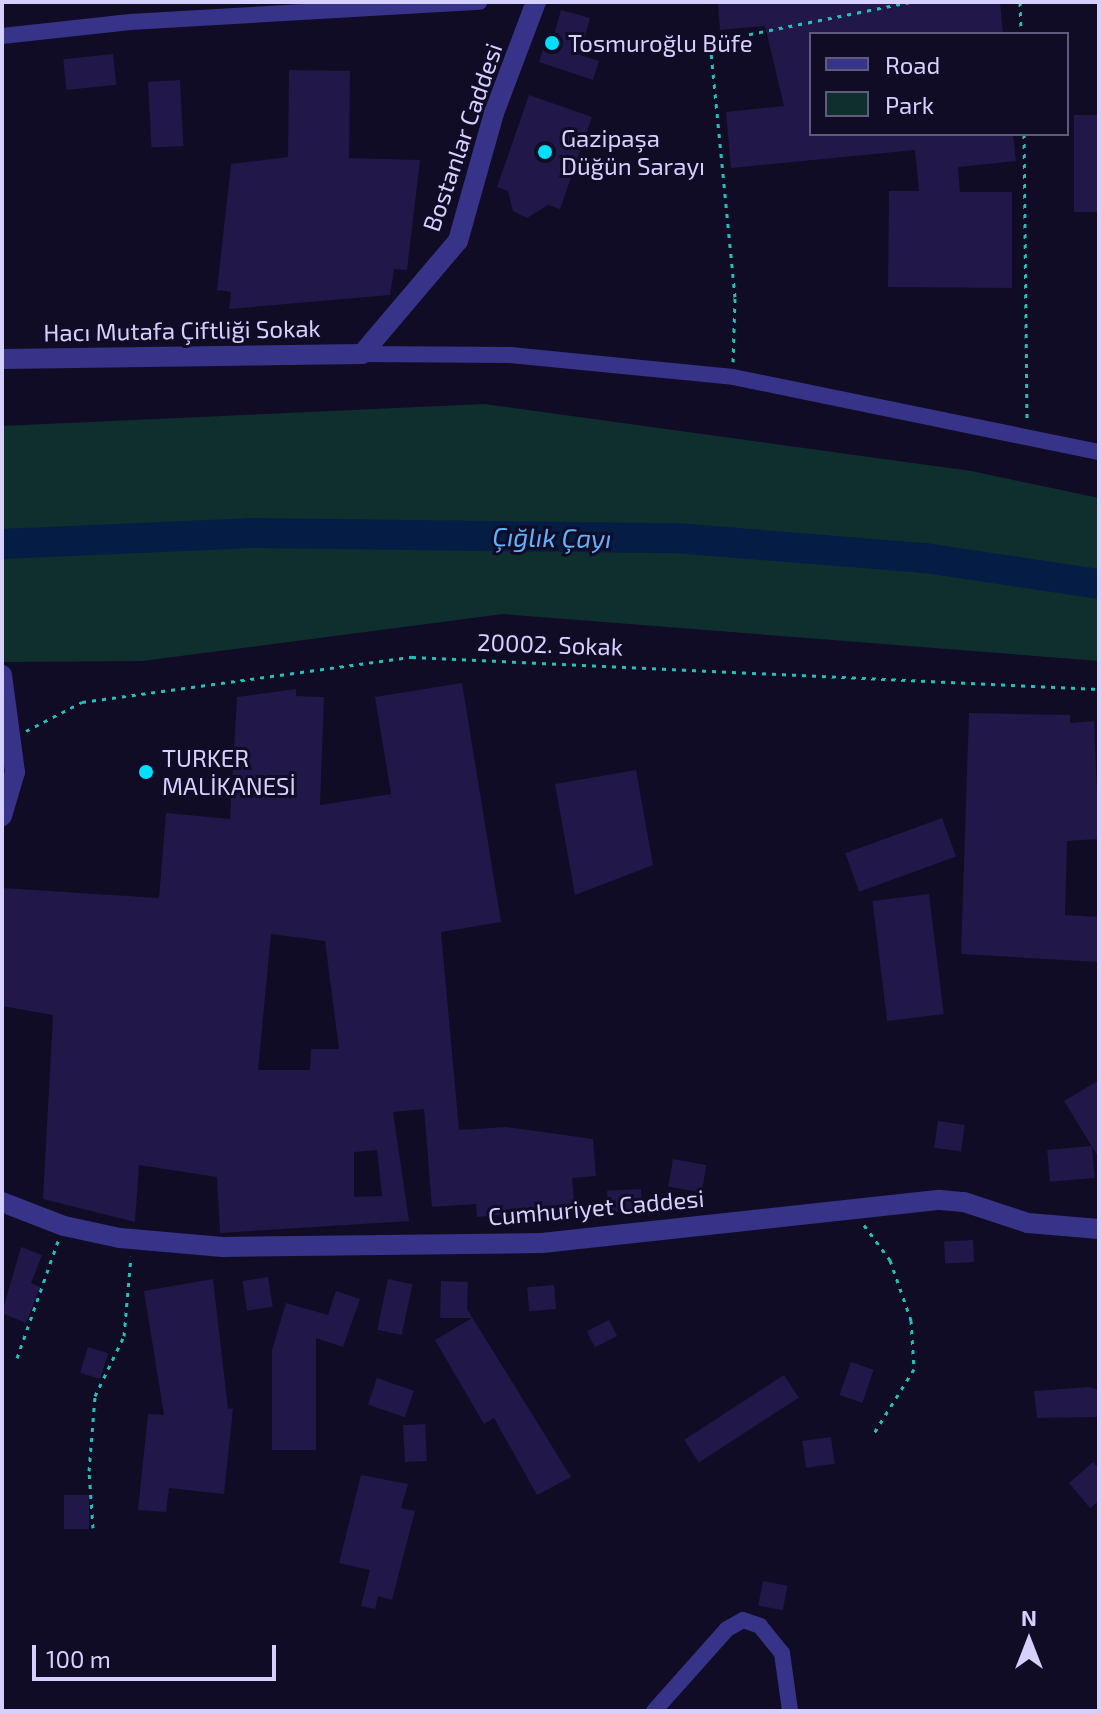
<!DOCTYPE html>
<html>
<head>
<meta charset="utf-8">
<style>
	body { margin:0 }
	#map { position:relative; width:1101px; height:1713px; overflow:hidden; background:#110c25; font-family:"Exo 2",sans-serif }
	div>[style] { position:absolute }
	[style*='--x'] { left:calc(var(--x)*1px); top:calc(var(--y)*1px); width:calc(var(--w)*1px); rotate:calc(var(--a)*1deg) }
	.green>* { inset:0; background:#0f2f2f }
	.river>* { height:30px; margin:-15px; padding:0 15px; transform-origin:15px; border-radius:15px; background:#051c45 }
	.building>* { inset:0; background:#211748; transform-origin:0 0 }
	.path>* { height:3px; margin-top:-1.5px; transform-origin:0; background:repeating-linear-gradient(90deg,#23c0b8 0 4px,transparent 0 10px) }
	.minor>* { height:16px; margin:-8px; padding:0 8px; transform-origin:8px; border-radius:8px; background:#373388 }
	.tertiary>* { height:20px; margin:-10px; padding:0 10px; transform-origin:10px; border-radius:10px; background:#373388 }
	.dots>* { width:22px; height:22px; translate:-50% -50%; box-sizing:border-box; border:4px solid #110c25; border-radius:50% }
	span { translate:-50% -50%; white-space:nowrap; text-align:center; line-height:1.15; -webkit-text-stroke:6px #110c25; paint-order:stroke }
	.poi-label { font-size:24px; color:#d6d0ff }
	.left { translate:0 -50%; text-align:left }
	.street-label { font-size:24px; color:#d6d0ff }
	.water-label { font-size:26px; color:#5eb3ff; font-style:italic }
	.frame { position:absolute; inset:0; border:4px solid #d6d0ff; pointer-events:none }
	.legend { position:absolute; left:809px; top:32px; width:260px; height:104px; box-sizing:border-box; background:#110c25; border:2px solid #605a7c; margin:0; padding:10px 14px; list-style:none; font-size:24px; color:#d6d0ff }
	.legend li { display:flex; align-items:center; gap:16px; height:40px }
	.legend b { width:40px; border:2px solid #605a7c }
	.north { position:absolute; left:989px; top:1601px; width:80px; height:80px; -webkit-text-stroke:6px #110c25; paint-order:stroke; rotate:0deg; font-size:22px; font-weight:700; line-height:32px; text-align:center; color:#d6d0ff }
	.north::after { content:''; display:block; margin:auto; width:28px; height:36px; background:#d6d0ff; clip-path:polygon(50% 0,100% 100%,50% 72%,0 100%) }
	.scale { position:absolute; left:32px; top:1645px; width:244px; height:36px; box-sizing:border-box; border:4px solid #d6d0ff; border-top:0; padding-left:10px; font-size:24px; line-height:28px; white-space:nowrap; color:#d6d0ff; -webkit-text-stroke:6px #110c25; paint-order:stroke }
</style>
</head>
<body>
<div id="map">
	<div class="green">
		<i style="clip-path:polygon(484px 404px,971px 471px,1099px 498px,1099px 661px,503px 614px,142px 661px,2px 662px,2px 426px)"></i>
	</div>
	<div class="river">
		<i style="--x:2;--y:544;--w:247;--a:-2.5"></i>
		<i style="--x:249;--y:533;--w:426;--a:0.7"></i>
		<i style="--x:675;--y:538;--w:251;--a:4.6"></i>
		<i style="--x:925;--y:558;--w:176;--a:8.5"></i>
	</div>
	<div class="building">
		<i style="clip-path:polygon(718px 2px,1000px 2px,1003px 34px,811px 34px,811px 134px,1013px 134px,1016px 161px,958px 167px,960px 192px,1012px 192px,1012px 288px,888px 287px,889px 191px,919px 191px,915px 150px,731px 168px,726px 112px,784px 106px,765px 26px,720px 30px)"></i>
		<i style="clip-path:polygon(561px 10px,590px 18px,580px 55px,599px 61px,593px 80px,539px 62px,545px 43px,551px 45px)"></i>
		<i style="left:113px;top:54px;width:31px;height:50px;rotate:84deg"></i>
		<i style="clip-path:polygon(289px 70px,350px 71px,349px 158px,420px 160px,407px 270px,394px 269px,390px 295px,229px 309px,231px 292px,217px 290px,231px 164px,288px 157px)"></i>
		<i style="left:180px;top:80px;width:66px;height:32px;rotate:87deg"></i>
		<i style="clip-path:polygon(529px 95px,592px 117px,560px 209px,548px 205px,527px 218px,513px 211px,508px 191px,497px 187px)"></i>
		<i style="left:1099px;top:115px;width:97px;height:25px;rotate:90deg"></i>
		<i style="clip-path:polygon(evenodd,462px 683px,501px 922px,441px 932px,459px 1130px,506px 1127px,593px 1139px,596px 1176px,572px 1178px,575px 1209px,477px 1217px,476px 1204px,432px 1207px,424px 1109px,393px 1112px,409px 1221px,220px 1233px,217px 1177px,139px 1165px,135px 1222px,43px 1199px,53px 1015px,2px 1006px,2px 888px,159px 898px,166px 813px,230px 819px,237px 697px,296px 689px,296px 696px,324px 697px,320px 805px,391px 794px,375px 697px,462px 683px,271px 934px,325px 941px,339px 1049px,311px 1049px,310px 1070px,258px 1070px,271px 934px,462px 683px,377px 1150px,382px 1196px,354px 1197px,354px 1152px,377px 1150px)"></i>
		<i style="clip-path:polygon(969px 713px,1070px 715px,1070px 723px,1094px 721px,1099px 839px,1067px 841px,1065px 915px,1099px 917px,1099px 962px,961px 954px)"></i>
		<i style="clip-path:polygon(636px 770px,653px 865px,575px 895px,555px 784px)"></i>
		<i style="left:942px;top:818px;width:41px;height:103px;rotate:70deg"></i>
		<i style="left:929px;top:894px;width:121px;height:57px;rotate:83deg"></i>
		<i style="clip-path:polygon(1099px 1080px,1099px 1158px,1064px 1101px)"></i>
		<i style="left:938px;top:1121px;width:27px;height:27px;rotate:8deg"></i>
		<i style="left:1092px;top:1146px;width:32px;height:45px;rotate:85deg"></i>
		<i style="left:673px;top:1159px;width:34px;height:28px;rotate:10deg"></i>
		<i style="left:641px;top:1189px;width:22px;height:34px;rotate:87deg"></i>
		<i style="left:973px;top:1240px;width:22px;height:29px;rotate:87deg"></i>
		<i style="clip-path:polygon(21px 1247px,42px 1255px,31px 1283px,40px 1287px,26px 1323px,2px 1313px)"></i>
		<i style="left:268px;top:1277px;width:30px;height:26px;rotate:81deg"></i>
		<i style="clip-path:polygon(213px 1279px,228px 1409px,233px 1408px,224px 1494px,169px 1488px,166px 1512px,138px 1510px,148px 1414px,164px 1415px,144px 1291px)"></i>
		<i style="left:388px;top:1279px;width:25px;height:52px;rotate:12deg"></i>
		<i style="clip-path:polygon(441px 1281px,468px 1282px,467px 1309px,571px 1477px,537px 1495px,494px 1418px,484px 1424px,435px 1340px,472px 1318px,440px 1318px)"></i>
		<i style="left:554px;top:1285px;width:24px;height:27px;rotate:85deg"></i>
		<i style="clip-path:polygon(336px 1291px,360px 1299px,343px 1347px,316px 1338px,316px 1450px,272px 1450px,272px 1350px,286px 1303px,328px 1315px)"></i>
		<i style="left:609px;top:1320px;width:18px;height:25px;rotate:63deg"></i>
		<i style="left:88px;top:1347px;width:21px;height:27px;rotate:17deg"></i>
		<i style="left:851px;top:1362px;width:24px;height:35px;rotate:19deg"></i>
		<i style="left:784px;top:1375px;width:27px;height:119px;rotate:57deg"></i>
		<i style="left:377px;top:1378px;width:39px;height:28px;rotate:19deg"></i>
		<i style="clip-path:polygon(1089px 1387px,1099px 1390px,1099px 1417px,1037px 1418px,1034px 1391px)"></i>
		<i style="left:425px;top:1424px;width:37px;height:22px;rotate:87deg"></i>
		<i style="left:831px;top:1437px;width:27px;height:29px;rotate:82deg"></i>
		<i style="clip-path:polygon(1093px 1462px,1099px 1469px,1099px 1501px,1090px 1508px,1069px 1483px)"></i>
		<i style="clip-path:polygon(361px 1475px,408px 1484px,401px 1508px,415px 1511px,392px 1600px,378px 1596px,375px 1609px,361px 1606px,370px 1570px,339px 1563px)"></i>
		<i style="left:64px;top:1495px;width:25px;height:34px"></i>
		<i style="left:763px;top:1581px;width:25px;height:25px;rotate:11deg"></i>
	</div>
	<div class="path">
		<i style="--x:1020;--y:2;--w:32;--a:88"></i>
		<i style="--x:1024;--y:134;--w:289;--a:89.4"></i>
		<i style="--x:733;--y:362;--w:65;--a:-88.2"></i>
		<i style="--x:735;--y:297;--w:256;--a:-95.6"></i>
		<i style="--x:710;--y:42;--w:204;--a:-11.3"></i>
		<i style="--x:26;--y:731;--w:63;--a:-27.4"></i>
		<i style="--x:82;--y:702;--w:333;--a:-7.8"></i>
		<i style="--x:412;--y:657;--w:688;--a:2.67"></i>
		<i style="--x:864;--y:1225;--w:44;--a:53.4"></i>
		<i style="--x:890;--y:1260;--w:64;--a:70.7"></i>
		<i style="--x:911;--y:1320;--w:49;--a:86.5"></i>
		<i style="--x:914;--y:1369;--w:75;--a:122"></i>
		<i style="--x:17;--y:1358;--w:124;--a:-70.7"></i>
		<i style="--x:93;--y:1528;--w:57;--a:-94"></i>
		<i style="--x:89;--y:1471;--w:75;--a:-85.4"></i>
		<i style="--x:95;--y:1396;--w:67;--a:-64.2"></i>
		<i style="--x:124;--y:1336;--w:80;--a:-85"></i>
	</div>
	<div class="minor">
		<i style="--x:2;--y:36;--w:129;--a:-6.2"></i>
		<i style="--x:130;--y:22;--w:350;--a:-3.3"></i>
		<i style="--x:362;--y:354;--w:148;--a:0.4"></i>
		<i style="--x:510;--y:355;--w:224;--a:5.6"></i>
		<i style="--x:733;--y:377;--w:374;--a:11.6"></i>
		<i style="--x:654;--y:1711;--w:110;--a:-48.3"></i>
		<i style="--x:727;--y:1629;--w:18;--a:-29"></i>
		<i style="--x:743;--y:1620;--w:18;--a:19"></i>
		<i style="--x:760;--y:1626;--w:35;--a:51"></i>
		<i style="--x:782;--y:1653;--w:59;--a:82.1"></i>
	</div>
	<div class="tertiary">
		<i style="--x:2;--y:359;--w:360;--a:-0.8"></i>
		<i style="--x:362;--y:354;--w:148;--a:-49.7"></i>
		<i style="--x:458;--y:241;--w:133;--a:-74.3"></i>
		<i style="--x:494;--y:113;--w:119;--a:-69.3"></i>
		<i style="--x:2;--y:675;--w:98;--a:82.4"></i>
		<i style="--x:15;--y:772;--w:46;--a:106.5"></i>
		<i style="--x:2;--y:1202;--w:66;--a:21.2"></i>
		<i style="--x:64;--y:1226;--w:57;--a:12.1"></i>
		<i style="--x:120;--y:1238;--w:103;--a:5"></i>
		<i style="--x:223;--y:1247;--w:319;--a:-0.7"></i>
		<i style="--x:542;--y:1243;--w:400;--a:-6.2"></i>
		<i style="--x:940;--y:1200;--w:24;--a:5"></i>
		<i style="--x:964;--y:1202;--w:67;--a:18.2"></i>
		<i style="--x:1028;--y:1223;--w:71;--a:4.8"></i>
	</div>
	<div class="dots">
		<i style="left:552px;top:43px;background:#00dffb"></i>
		<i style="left:545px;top:152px;background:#00dffb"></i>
		<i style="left:146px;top:772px;background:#00dffb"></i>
	</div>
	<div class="poi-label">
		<span class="left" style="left:568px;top:43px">Tosmuroğlu Büfe</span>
		<span class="left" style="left:561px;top:152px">Gazipaşa<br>Düğün Sarayı</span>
		<span class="left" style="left:162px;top:772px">TURKER<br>MALİKANESİ</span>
	</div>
	<div class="street-label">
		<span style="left:462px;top:137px;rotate:-71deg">Bostanlar Caddesi</span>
		<span style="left:182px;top:330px;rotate:-1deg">Hacı Mutafa Çiftliği Sokak</span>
		<span style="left:550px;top:644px;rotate:2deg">20002. Sokak</span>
		<span style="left:596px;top:1207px;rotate:-5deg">Cumhuriyet Caddesi</span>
	</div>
	<div class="water-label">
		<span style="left:552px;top:537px;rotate:1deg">Çığlık Çayı</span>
	</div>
	<div class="frame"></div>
	<ul class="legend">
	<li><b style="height:10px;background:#373388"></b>Road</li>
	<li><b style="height:22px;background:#0f2f2f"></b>Park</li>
	</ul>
	<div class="north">N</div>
	<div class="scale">100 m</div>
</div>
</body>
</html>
